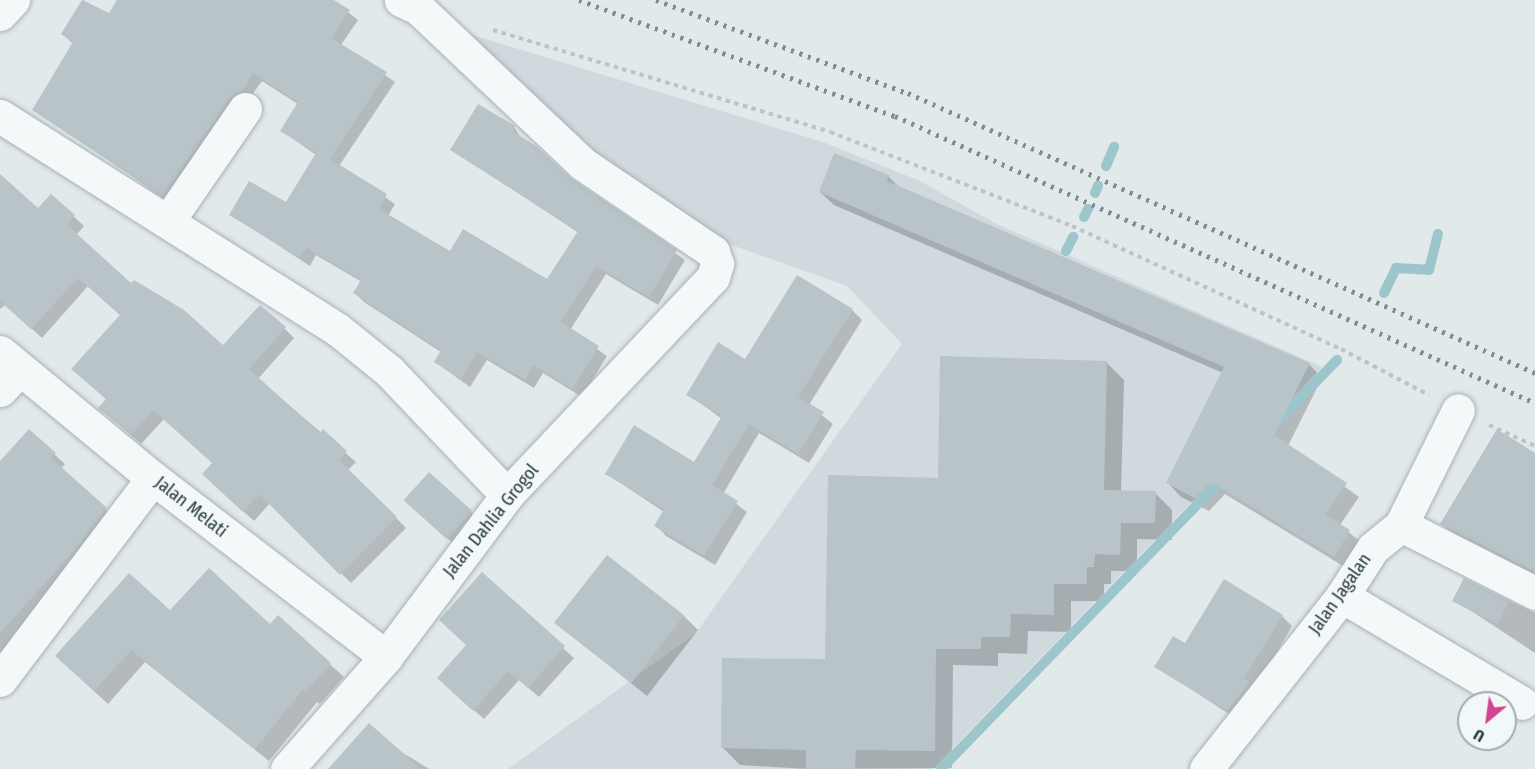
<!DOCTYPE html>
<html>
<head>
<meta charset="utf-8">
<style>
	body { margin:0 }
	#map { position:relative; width:1535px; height:769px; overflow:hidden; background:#e2e9eb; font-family:"Fira Sans Condensed",sans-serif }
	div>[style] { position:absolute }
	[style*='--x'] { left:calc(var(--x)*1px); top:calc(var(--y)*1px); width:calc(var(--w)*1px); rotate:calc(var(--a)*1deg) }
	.built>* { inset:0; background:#d0d9dd }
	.shadow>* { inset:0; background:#0003 }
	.stream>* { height:10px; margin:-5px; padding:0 5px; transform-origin:5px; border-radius:5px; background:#9cc6cc }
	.building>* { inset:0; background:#b9c4c8; transform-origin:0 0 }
	.path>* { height:4px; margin-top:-2px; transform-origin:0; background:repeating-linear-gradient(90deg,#bcc4c6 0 4.5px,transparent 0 9px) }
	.roads { filter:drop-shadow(0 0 2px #a7b2b5) drop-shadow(0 0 2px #a7b2b5) }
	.minor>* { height:33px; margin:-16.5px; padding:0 16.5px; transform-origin:16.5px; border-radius:16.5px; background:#f5f8f9 }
	.rail>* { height:4.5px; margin-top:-2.25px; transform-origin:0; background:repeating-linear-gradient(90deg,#7b8f95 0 3px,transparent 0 9px) }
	span { translate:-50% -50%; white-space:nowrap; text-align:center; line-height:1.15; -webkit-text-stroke:4.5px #f2f7f8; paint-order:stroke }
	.street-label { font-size:18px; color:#293d43 }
	.north { position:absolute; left:1457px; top:691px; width:60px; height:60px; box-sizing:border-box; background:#f2f7f8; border:2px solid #a2adb0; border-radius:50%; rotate:209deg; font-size:16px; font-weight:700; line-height:24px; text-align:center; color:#293d43 }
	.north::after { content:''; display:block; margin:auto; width:21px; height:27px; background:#d34493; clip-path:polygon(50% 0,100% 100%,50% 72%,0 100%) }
</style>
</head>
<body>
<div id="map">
	<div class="built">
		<i style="clip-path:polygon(466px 33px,823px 142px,920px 181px,995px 223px,1322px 367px,933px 769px,508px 769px,696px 633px,902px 344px,847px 286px,706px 236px,603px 161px)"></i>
	</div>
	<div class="shadow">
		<i style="clip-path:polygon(83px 0,109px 15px,119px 0,332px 0,358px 20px,341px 45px,395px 82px,339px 166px,395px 204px,388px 216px,450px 253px,548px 281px,579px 233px,452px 150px,514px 127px,521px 138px,571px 181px,685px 260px,658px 305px,606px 274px,570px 330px,607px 356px,582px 397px,543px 373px,534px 388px,487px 360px,470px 387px,435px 362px,441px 352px,364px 302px,355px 293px,362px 282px,316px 255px,310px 266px,230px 214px,286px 204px,316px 155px,282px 131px,298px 104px,262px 81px,172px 204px,34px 109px,73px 44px,63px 34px)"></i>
		<i style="clip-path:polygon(835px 155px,889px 177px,900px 188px,1309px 364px,1322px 378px,1288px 446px,1359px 497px,1340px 525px,1363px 544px,1348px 569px,1225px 494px,1209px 511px,1181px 497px,1168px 483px,1223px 373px,834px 205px,820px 192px)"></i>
		<i style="clip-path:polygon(0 176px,38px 210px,51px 196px,84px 226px,76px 235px,131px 285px,224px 347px,285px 329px,294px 338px,258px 379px,356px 462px,348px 470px,406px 528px,351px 583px,270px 503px,254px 521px,213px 484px,214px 463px,164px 419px,141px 444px,100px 408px,107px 400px,83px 378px,121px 316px,88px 286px,42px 338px,5px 305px,0 309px)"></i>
		<i style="clip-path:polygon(852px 310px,862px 320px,809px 405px,833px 424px,809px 463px,759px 433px,723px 494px,747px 512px,715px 565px,666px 536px,656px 525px,664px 512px,607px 474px,695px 464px,722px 419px,688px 394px,745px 361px)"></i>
		<i style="clip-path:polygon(1106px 362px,1124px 380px,1121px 492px,1155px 493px,1172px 510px,1172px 540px,1137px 539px,1137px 571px,1111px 571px,1111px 584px,1104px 584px,1104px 601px,1071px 601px,1071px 632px,1028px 631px,1027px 654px,998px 653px,998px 666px,953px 665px,952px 768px,807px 769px,740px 765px,723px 748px,826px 661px,939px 480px)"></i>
		<i style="clip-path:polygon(29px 431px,65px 464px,61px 469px,116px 519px,0 670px,0 462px)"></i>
		<i style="clip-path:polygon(1535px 454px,1535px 576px,1452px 534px,1442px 523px)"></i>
		<i style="clip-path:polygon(416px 510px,471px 512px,481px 522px,458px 548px)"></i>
		<i style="clip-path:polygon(482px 575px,574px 658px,539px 697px,519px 680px,484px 719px,449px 688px,468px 646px)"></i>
		<i style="clip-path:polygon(1465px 580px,1535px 613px,1535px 653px,1453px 599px)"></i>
		<i style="clip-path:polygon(170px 612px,271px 626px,278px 617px,344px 677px,320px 704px,317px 702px,269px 761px,145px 662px,108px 704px,70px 669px)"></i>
		<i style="clip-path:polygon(684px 616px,698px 630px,647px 696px,556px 623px)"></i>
		<i style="clip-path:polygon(1282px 616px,1292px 626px,1238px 720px,1156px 666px,1185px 645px)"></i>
		<i style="clip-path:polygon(395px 748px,429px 769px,328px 769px)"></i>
	</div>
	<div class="stream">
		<i style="--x:1106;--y:166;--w:21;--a:-67"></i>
		<i style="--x:1095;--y:193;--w:8;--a:-67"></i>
		<i style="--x:1084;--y:217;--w:9;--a:-63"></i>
		<i style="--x:1066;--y:251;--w:16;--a:-63"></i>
		<i style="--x:1384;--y:293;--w:28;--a:-64"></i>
		<i style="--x:1396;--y:268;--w:33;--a:3"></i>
		<i style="--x:1429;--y:270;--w:37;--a:-76"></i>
		<i style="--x:1273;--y:426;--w:92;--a:-45.9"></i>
		<i style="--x:941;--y:769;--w:408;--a:-45.9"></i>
	</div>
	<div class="building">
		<i style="clip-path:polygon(82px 0,109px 13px,117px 0,334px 0,350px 10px,331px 38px,387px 72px,330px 159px,387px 194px,379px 209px,450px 251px,463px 229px,547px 279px,578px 231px,450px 150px,478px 104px,515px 126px,512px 131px,536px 146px,572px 179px,677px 250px,649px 297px,596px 266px,561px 322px,599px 346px,572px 389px,533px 365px,525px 380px,477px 352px,461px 379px,434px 362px,441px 350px,353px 293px,361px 280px,307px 248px,300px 258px,229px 215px,249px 181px,286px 202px,316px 153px,280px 131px,298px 102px,253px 73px,242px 91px,230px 98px,162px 196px,32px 110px,73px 42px,61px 34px)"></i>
		<i style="clip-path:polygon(834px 153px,889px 175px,887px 181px,1310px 363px,1274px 435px,1347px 483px,1325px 515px,1350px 530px,1334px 557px,1211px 482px,1195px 498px,1166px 483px,1224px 367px,819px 192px)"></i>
		<i style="clip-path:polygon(0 174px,38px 208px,51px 194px,75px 215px,67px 225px,131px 283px,134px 280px,184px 310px,223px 345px,260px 305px,286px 327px,249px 369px,320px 433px,323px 429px,347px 451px,339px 460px,397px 517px,340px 575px,259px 494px,243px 512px,202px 474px,212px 463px,153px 410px,131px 435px,98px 408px,106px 399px,71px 369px,120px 315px,78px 278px,31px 329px,0 301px)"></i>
		<i style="clip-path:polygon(797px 275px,853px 309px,798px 397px,824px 412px,798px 454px,749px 424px,712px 485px,738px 501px,704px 556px,654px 526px,664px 509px,605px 474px,634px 425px,694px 462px,722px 416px,686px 395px,718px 342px,745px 359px)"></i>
		<i style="clip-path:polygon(940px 356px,1107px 361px,1104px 490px,1156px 491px,1155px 523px,1121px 523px,1120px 555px,1095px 554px,1094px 567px,1087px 567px,1087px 584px,1054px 584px,1054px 615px,1011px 614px,1010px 637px,981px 637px,981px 649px,936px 649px,935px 751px,856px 750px,855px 769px,806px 769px,806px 750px,721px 748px,722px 658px,825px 659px,828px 475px,938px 478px)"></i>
		<i style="clip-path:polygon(29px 429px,56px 453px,51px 458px,107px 508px,74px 551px,0 633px,0 461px)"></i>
		<i style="clip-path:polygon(1497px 429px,1535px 453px,1535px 572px,1440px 524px)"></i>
		<i style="left:429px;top:472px;width:58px;height:38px;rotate:42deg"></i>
		<i style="left:607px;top:555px;width:98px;height:86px;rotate:38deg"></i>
		<i style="clip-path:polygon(209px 568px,270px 624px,278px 615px,331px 663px,305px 692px,303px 689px,255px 749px,131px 650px,94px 691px,55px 656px,129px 573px,170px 610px)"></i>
		<i style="clip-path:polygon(482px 572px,565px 646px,528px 688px,508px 671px,473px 711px,437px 678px,466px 645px,439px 620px)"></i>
		<i style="left:1464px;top:578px;width:51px;height:26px;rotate:27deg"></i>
		<i style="clip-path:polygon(1224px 579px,1283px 615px,1244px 678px,1250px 682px,1227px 711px,1154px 667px,1173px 636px,1185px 643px)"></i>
		<i style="clip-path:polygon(369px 723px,421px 769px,328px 769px)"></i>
	</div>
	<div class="path">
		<i style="--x:493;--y:30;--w:352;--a:16.8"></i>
		<i style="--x:830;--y:132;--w:260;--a:21.2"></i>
		<i style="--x:1072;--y:226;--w:296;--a:24.6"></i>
		<i style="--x:1341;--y:349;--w:99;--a:27.6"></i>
		<i style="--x:1489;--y:425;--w:51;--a:24.5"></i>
	</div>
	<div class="roads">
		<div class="minor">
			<i style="--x:0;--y:14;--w:19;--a:-47"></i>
			<i style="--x:0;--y:116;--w:399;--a:32.3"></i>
			<i style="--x:337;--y:329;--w:67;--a:38.9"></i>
			<i style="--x:389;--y:371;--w:171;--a:46.4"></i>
			<i style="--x:168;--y:221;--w:136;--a:-55.5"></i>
			<i style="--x:0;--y:352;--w:198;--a:39.5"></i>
			<i style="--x:153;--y:478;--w:294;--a:37.5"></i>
			<i style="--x:0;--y:390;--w:29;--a:-46"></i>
			<i style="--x:1401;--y:525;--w:150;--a:26.9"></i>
			<i style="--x:1342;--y:596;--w:209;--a:30.7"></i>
			<i style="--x:0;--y:680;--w:253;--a:-52.9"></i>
			<i style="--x:287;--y:769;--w:149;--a:-48.5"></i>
			<i style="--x:386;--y:657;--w:202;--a:-53.2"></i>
			<i style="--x:507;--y:495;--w:300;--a:-46.6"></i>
			<i style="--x:713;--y:277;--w:14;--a:-73"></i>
			<i style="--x:717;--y:264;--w:13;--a:-108"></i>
			<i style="--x:713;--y:252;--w:157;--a:-145.9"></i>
			<i style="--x:583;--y:164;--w:227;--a:-136.6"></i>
			<i style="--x:418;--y:8;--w:19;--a:-155"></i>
			<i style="--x:1206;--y:769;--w:220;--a:-51.8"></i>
			<i style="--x:1342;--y:596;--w:57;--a:-57.1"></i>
			<i style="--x:1373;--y:548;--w:36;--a:-39"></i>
			<i style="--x:1401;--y:525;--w:128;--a:-63.6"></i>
		</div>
	</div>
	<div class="rail">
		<i style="--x:579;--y:0;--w:337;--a:20.2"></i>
		<i style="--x:895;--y:116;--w:701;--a:24.15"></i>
		<i style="--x:656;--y:0;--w:269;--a:20.3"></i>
		<i style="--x:908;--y:93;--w:687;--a:24.06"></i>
	</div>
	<div class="street-label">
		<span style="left:191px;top:507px;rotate:38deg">Jalan Melati</span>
		<span style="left:491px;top:521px;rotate:-51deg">Jalan Dahlia Grogol</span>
		<span style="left:1340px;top:594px;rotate:-55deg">Jalan Jagalan</span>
	</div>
	<div class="north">U</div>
</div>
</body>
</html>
